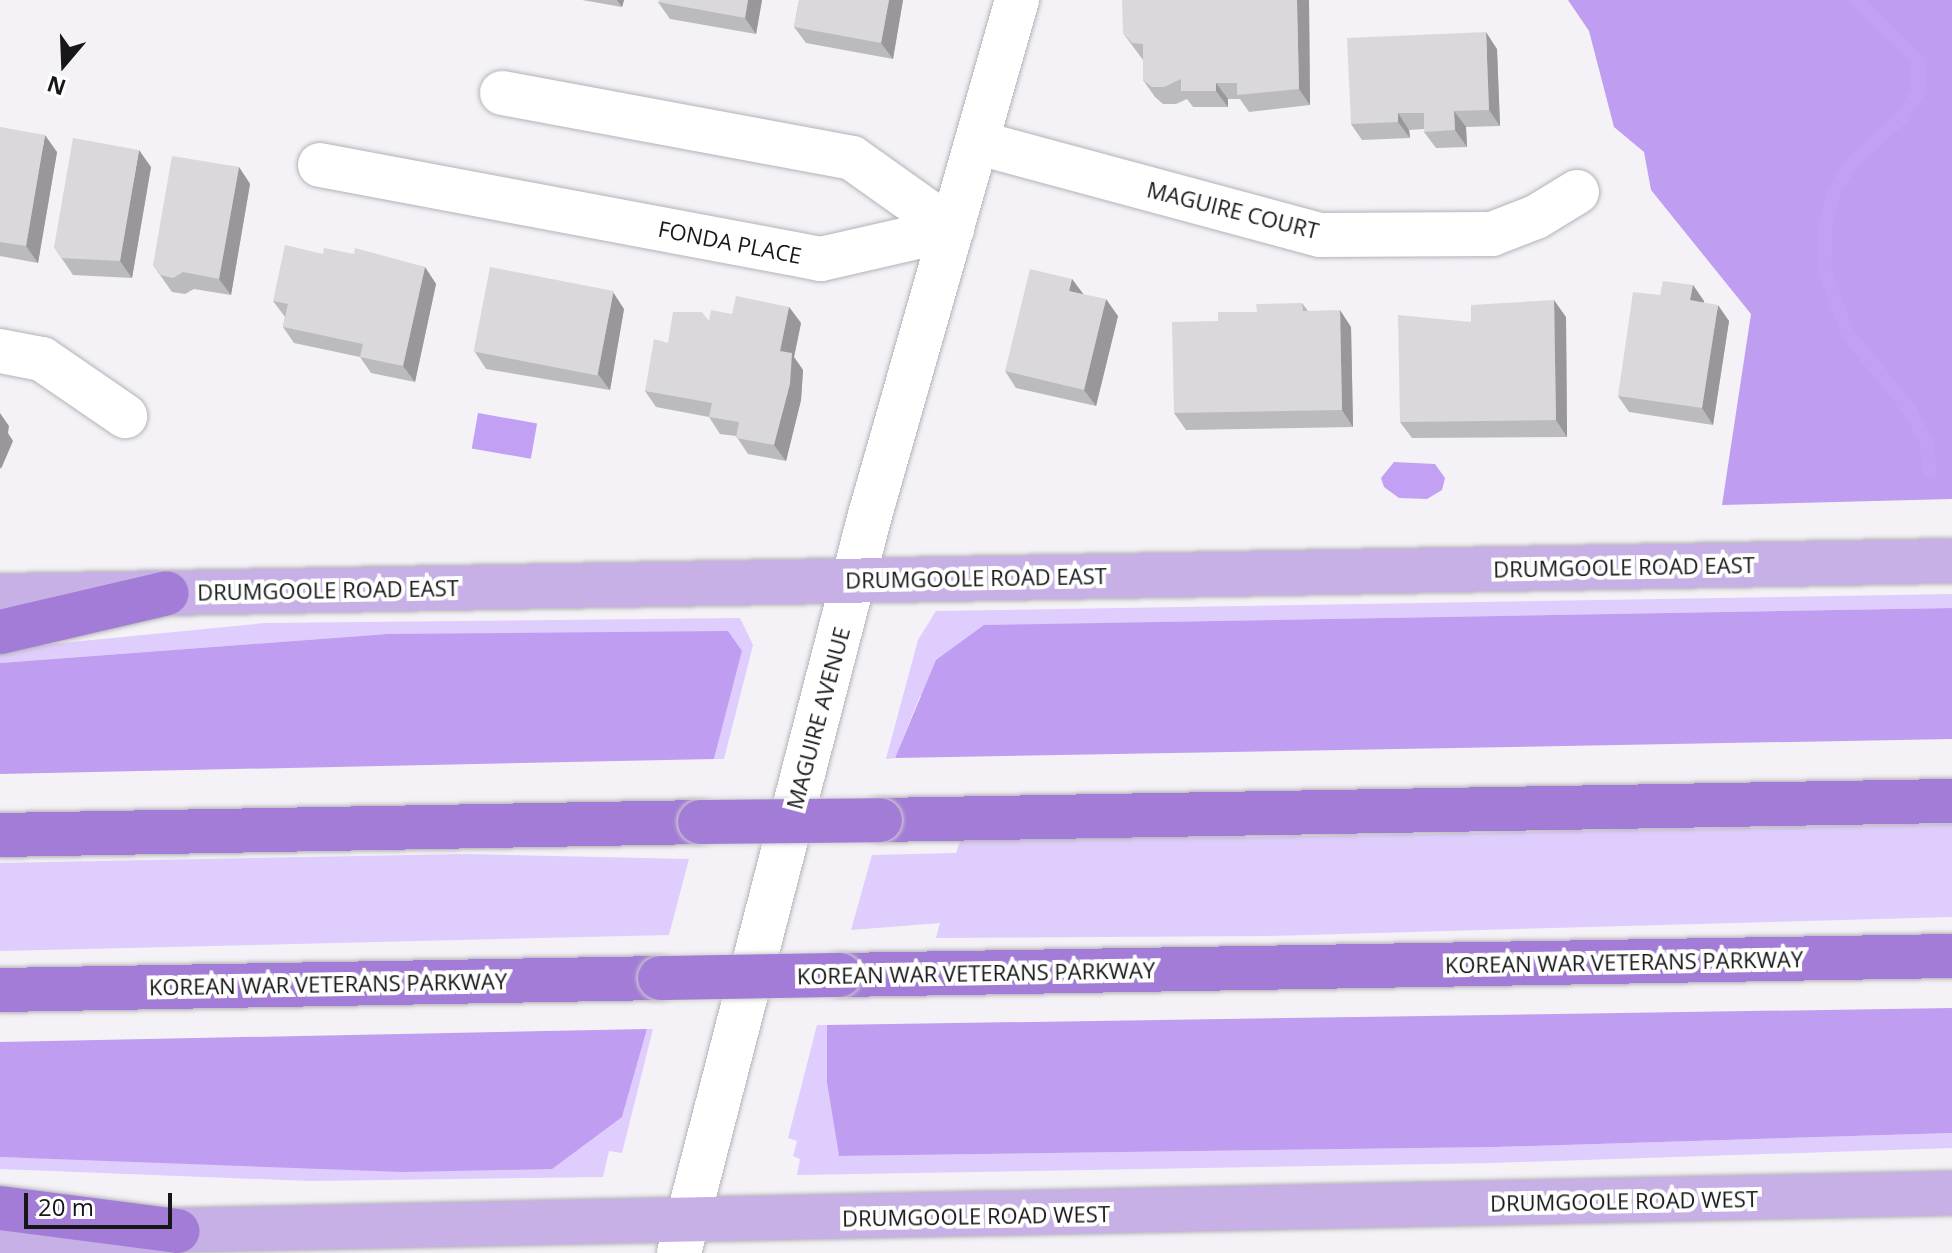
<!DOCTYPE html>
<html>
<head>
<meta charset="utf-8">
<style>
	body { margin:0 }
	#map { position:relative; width:1952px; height:1253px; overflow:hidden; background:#f4f2f7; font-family:"Open Sans",sans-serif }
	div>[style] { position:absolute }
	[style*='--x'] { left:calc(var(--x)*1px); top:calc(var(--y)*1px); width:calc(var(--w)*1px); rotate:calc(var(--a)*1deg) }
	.green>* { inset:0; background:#dfcdfd }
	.forest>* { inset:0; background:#bf9df1 }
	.water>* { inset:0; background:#c2a0f4; transform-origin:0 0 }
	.stream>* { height:14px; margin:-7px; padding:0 7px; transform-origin:7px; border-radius:7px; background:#c2a0f4 }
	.roads { filter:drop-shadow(0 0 2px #b4b3b8) drop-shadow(0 0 2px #b4b3b8) }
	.minor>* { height:44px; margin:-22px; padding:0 22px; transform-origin:22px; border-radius:22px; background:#fff }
	.major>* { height:44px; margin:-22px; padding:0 22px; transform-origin:22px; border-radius:22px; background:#c7b0e6 }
	.highway>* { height:44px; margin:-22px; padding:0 22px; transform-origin:22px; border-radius:22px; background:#a27cd6 }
	.bridges { filter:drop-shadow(0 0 2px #d1d0d1) drop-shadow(0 0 2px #d1d0d1) }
	.highway-bridge>* { height:44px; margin:-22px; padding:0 22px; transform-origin:22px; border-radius:22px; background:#a27cd6 }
	.wall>* { inset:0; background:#bbbabe }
	.shaded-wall>* { inset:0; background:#99979b }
	.building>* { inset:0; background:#dad8dd; transform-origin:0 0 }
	span { translate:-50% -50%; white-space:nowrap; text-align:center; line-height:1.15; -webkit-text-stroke:8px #fff; paint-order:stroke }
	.street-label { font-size:22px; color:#171618 }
	.north { position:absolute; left:24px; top:24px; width:80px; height:80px; -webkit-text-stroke:6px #fff; paint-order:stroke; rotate:199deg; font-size:22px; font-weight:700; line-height:32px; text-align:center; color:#171618 }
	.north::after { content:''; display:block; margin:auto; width:28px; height:36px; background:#171618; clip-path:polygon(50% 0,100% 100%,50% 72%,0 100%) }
	.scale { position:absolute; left:24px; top:1193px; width:148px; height:36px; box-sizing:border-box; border:4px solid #171618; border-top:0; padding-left:10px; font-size:24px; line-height:28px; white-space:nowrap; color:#171618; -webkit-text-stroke:6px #fff; paint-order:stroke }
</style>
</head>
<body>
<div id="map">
	<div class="green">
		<i style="clip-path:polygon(1952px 594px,1952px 608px,1160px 622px,920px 696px,895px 758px,886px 759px,918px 640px,936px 611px)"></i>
		<i style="clip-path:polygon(740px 618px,753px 645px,724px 759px,714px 759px,742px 651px,387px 634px,0 663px,0 649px,265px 623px)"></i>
		<i style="clip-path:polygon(1952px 824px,1952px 917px,1266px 936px,936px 938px,940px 923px,851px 930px,872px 855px,956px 853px,962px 836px,1257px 837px)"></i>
		<i style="clip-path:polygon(465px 854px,689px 859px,669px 935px,0 951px,0 863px)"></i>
		<i style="clip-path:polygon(817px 1025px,827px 1025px,827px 1083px,839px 1156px,1496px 1147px,1952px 1133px,1952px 1148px,1491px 1163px,797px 1175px,800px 1159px,793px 1156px,797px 1141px,788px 1138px)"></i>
		<i style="clip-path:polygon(647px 1029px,653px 1029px,622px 1153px,609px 1151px,603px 1177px,311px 1181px,0 1169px,0 1157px,274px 1164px,622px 1117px)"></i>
	</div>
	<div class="forest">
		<i style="clip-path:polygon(1568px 0,1952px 0,1952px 499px,1722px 505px,1751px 314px,1651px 190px,1644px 152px,1614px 127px,1589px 31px)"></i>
		<i style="clip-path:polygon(1952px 608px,1952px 739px,895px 758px,936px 660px,984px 625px)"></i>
		<i style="clip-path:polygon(728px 631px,742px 651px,714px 759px,0 774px,0 663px,387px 634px)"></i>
		<i style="clip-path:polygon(1952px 1008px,1952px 1133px,1496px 1147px,839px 1156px,827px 1083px,827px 1025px)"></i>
		<i style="clip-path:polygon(647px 1029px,622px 1117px,552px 1169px,403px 1172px,0 1157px,0 1042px)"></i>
	</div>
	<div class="water">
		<i style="left:478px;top:413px;width:60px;height:36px;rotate:10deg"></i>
		<i style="clip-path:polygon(1394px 462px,1435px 464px,1445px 478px,1442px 490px,1427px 499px,1399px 498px,1384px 487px,1381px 478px)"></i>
	</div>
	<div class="stream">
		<i style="--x:1856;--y:0;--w:86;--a:44.1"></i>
		<i style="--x:1918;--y:60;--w:31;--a:90"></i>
		<i style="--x:1918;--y:91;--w:28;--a:120"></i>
		<i style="--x:1904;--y:115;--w:75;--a:137.2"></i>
		<i style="--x:1849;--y:166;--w:30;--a:120"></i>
		<i style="--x:1834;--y:192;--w:31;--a:105"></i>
		<i style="--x:1826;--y:222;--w:47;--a:92.4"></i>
		<i style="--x:1824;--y:269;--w:69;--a:69.7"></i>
		<i style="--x:1848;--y:334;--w:97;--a:50.9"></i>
		<i style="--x:1909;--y:409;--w:36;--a:62"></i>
		<i style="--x:1926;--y:441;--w:30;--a:82"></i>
	</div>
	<div class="roads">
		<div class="minor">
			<i style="--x:502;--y:93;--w:356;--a:10.5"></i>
			<i style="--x:852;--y:158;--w:123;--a:35.4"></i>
			<i style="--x:979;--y:143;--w:353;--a:15.1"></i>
			<i style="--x:1320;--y:235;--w:172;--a:-0.3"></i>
			<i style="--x:1492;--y:234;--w:47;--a:-21.1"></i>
			<i style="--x:1536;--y:217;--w:48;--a:-31.4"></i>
			<i style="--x:320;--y:165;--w:510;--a:10.63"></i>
			<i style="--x:821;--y:259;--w:134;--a:-12.9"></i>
			<i style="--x:0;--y:351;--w:43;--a:10.8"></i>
			<i style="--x:42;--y:359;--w:101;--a:34.5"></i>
			<i style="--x:679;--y:1253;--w:762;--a:-75.49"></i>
			<i style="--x:870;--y:515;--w:536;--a:-74.07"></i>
		</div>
		<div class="major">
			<i style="--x:0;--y:596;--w:1952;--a:-1.03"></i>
			<i style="--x:0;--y:1234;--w:1952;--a:-1.2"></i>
		</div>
		<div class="highway">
			<i style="--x:0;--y:632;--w:171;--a:-13.1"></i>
			<i style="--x:880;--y:820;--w:1072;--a:-1.02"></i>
			<i style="--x:0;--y:835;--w:700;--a:-1.06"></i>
			<i style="--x:840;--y:975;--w:1112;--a:-0.98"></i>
			<i style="--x:0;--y:990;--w:660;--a:-1.04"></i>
			<i style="--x:0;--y:1208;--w:179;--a:7.4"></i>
		</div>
	</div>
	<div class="bridges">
		<div class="highway-bridge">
			<i style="--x:700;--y:822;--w:180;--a:-0.6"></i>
			<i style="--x:660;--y:978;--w:180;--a:-1"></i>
		</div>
	</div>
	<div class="wall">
		<i style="clip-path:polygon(582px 0,624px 0,622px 7px)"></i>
		<i style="clip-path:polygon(762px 0,756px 34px,670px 19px,658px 2px)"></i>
		<i style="clip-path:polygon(799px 0,903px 0,893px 59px,806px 43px,794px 27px)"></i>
		<i style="clip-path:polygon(1309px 0,1310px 105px,1249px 112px,1240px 99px,1228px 99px,1228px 107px,1193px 107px,1187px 99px,1176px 104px,1163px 104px,1155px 97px,1143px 80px,1143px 60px,1123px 33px)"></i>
		<i style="clip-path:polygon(1497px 49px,1500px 126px,1466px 127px,1467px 147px,1436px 148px,1424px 132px,1424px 129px,1409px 130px,1410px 138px,1362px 140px,1351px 124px)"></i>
		<i style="clip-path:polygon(0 127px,57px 152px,38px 263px,0 256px)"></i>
		<i style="clip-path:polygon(151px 167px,132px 278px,73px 275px,54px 247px)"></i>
		<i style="clip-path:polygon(239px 167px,250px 184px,231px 295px,194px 289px,185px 294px,172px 292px,153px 265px)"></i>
		<i style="clip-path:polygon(323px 254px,425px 267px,436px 284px,415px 382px,371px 373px,360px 357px,294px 343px,283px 327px,285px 317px,273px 301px)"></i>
		<i style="clip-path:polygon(1072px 279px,1083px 294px,1118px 316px,1096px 406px,1016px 388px,1005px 371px)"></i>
		<i style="clip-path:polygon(1693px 285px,1704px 303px,1729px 321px,1713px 425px,1629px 412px,1618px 396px,1660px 295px)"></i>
		<i style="clip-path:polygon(1302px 303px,1308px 311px,1351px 327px,1353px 427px,1186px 430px,1174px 413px,1257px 312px)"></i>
		<i style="clip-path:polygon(789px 307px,801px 323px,794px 357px,803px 370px,801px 400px,786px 461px,748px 454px,736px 436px,720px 434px,709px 417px,656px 407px,645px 391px,668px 343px,709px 321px)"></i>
		<i style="clip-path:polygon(624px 309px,610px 390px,486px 369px,475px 352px)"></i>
		<i style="clip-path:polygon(1566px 317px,1567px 437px,1412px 438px,1400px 422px,1471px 322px)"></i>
	</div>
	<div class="shaded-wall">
		<i style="clip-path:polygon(617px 0,624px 0,622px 7px)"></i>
		<i style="clip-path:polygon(748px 0,762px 0,756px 34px,745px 18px)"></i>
		<i style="clip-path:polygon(889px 0,903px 0,893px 59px,881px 43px)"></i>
		<i style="clip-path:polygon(1297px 0,1309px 0,1310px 105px,1299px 89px)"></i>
		<i style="clip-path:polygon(1486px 32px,1497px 49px,1500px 126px,1489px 110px)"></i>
		<i style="clip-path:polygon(1216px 83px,1228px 99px,1228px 107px,1216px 91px)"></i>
		<i style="clip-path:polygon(1454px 111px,1466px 127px,1467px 147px,1455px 130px)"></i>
		<i style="clip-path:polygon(1398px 113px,1409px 130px,1410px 138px,1398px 122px)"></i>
		<i style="clip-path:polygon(45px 135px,57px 152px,38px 263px,26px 246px)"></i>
		<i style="clip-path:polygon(139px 150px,151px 167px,132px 278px,120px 261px)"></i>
		<i style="clip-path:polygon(239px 167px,250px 184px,231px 295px,219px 279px)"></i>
		<i style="clip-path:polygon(425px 267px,436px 284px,415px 382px,403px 366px)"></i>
		<i style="clip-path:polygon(1072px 279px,1084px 295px,1069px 291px)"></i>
		<i style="clip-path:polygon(1693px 285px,1704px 301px,1702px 317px,1690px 300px)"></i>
		<i style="clip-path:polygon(613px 292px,624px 309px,610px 390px,598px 374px)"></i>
		<i style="clip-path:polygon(1106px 299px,1118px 316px,1096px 406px,1084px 390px)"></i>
		<i style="clip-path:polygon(1554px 300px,1566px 317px,1567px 437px,1556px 420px)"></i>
		<i style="clip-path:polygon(1718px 305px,1729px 321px,1713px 425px,1702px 408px)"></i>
		<i style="clip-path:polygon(789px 307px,801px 323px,794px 357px,803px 370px,801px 400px,786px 461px,774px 445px,780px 351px)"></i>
		<i style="clip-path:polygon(1340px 310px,1351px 327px,1353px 427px,1342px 410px)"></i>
		<i style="clip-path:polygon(0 413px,9px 426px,8px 433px,13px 441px,1px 469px,0 467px)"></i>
	</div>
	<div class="building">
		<i style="clip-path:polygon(659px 0,748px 0,745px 18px,658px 2px)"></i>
		<i style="clip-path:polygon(799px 0,889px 0,881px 43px,794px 27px)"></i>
		<i style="clip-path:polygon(1122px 0,1297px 0,1299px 89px,1237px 95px,1237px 83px,1216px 83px,1216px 91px,1181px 91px,1181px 79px,1164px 87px,1152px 87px,1143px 80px,1143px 44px,1132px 43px,1123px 33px)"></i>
		<i style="clip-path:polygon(1486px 32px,1489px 110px,1454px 111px,1455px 130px,1424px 132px,1424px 113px,1398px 113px,1398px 122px,1351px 124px,1347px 38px)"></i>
		<i style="clip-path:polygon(0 127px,45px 135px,26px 246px,0 242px)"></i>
		<i style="clip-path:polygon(73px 138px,139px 150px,120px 261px,61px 258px,54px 247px)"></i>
		<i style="clip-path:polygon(172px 156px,239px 167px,219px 279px,183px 272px,173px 278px,161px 275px,153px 265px)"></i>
		<i style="clip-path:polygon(285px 245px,323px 254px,324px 248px,354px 254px,355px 248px,425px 267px,403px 366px,360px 357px,363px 344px,283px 327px,288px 304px,273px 301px)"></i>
		<i style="left:490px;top:267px;width:126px;height:86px;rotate:11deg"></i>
		<i style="clip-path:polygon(1030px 269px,1072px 279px,1069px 291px,1106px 299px,1084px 390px,1005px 371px)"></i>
		<i style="clip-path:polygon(1663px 281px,1693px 285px,1690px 300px,1718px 305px,1702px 408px,1618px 396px,1633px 292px,1660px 295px)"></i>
		<i style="clip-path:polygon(736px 296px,789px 307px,780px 351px,792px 353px,790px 384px,774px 445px,736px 438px,739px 422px,709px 417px,712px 403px,645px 391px,654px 339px,668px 343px,673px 312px,702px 312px,709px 321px,711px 310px,732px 314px)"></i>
		<i style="clip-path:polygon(1554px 300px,1556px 420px,1400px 422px,1398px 315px,1471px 322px,1471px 305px)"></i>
		<i style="clip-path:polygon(1302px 303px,1303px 311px,1340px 310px,1342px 410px,1174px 413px,1172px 322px,1218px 321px,1218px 312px,1257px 312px,1256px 304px)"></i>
	</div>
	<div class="street-label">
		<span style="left:1233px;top:210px;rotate:14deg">MAGUIRE COURT</span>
		<span style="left:730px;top:242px;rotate:11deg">FONDA PLACE</span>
		<span style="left:1624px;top:567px;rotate:-1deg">DRUMGOOLE ROAD EAST</span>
		<span style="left:976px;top:578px;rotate:-1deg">DRUMGOOLE ROAD EAST</span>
		<span style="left:328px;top:590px;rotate:-1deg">DRUMGOOLE ROAD EAST</span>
		<span style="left:818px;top:718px;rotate:-75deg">MAGUIRE AVENUE</span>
		<span style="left:1624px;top:962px;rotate:-1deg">KOREAN WAR VETERANS PARKWAY</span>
		<span style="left:976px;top:973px;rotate:-1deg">KOREAN WAR VETERANS PARKWAY</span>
		<span style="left:328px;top:984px;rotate:-1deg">KOREAN WAR VETERANS PARKWAY</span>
		<span style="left:1624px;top:1201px;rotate:-1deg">DRUMGOOLE ROAD WEST</span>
		<span style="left:976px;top:1216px;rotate:-1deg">DRUMGOOLE ROAD WEST</span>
	</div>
	<div class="north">N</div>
	<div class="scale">20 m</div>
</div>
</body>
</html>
